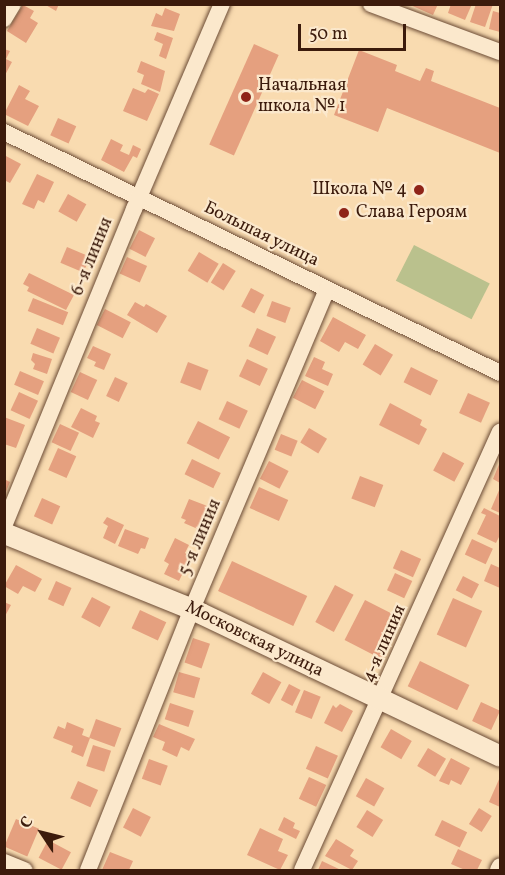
<!DOCTYPE html>
<html>
<head>
<meta charset="utf-8">
<style>
	body { margin:0 }
	#map { position:relative; width:505px; height:875px; overflow:hidden; background:#f9dbb0; font-family:Vollkorn,serif }
	div>[style] { position:absolute }
	[style*='--x'] { left:calc(var(--x)*1px); top:calc(var(--y)*1px); width:calc(var(--w)*1px); rotate:calc(var(--a)*1deg) }
	.green>* { inset:0; background:#bac18d; transform-origin:0 0 }
	.building>* { inset:0; background:#e5a07f; transform-origin:0 0 }
	.roads { filter:drop-shadow(0 0 2px #6b4b35) drop-shadow(0 0 2px #6b4b35) }
	.minor>* { height:16px; margin:-8px; padding:0 8px; transform-origin:8px; border-radius:8px; background:#fbe8cc }
	.tertiary>* { height:21px; margin:-10.5px; padding:0 10.5px; transform-origin:10.5px; border-radius:10.5px; background:#fbe8cc }
	.dots>* { width:16px; height:16px; translate:-50% -50%; box-sizing:border-box; border:3px solid #fbe8cc; border-radius:50% }
	span { translate:-50% -50%; white-space:nowrap; text-align:center; line-height:1.15; -webkit-text-stroke:4.5px #fbe8cc; paint-order:stroke }
	.poi-label { font-size:18px; color:#3c1b0c }
	.left { translate:0 -50%; text-align:left }
	.right { translate:-100% -50%; text-align:right }
	.street-label { font-size:18px; color:#3c1b0c }
	.frame { position:absolute; inset:0; border:6px solid #3c1b0c; pointer-events:none }
	.north { position:absolute; left:12px; top:803px; width:60px; height:60px; -webkit-text-stroke:4px #fbe8cc; paint-order:stroke; rotate:305deg; font-size:16px; font-weight:700; line-height:24px; text-align:center; color:#3c1b0c }
	.north::after { content:''; display:block; margin:auto; width:21px; height:27px; background:#3c1b0c; clip-path:polygon(50% 0,100% 100%,50% 72%,0 100%) }
	.scale { position:absolute; left:298px; top:24px; width:108px; height:27px; box-sizing:border-box; border:3px solid #3c1b0c; border-top:0; padding-left:8px; font-size:18px; line-height:21px; white-space:nowrap; color:#3c1b0c; -webkit-text-stroke:4px #fbe8cc; paint-order:stroke }
</style>
</head>
<body>
<div id="map">
	<div class="green">
		<i style="left:414px;top:245px;width:85px;height:40px;rotate:27deg"></i>
	</div>
	<div class="building">
		<i style="clip-path:polygon(44px 4px,59px 4px,56px 11px)"></i>
		<i style="clip-path:polygon(408px 4px,438px 4px,433px 15px)"></i>
		<i style="clip-path:polygon(451px 4px,472px 4px,465px 20px,448px 13px)"></i>
		<i style="clip-path:polygon(476px 4px,493px 4px,485px 27px,470px 22px)"></i>
		<i style="clip-path:polygon(23px 5px,34px 11px,30px 18px,38px 23px,26px 43px,7px 31px)"></i>
		<i style="clip-path:polygon(165px 8px,180px 14px,174px 31px,151px 26px,156px 13px,162px 16px)"></i>
		<i style="clip-path:polygon(493px 11px,500px 13px,500px 32px,489px 29px)"></i>
		<i style="clip-path:polygon(157px 32px,173px 38px,166px 59px,159px 56px,163px 44px,154px 40px)"></i>
		<i style="left:254px;top:44px;width:27px;height:110px;rotate:24deg"></i>
		<i style="clip-path:polygon(4px 49px,10px 51px,6px 59px,12px 62px,4px 77px)"></i>
		<i style="clip-path:polygon(359px 50px,397px 65px,395px 71px,420px 81px,426px 68px,434px 71px,431px 81px,500px 108px,500px 153px,387px 108px,378px 132px,334px 115px)"></i>
		<i style="clip-path:polygon(141px 61px,165px 71px,160px 92px,141px 84px,144px 75px,137px 72px)"></i>
		<i style="clip-path:polygon(19px 85px,30px 91px,25px 99px,39px 106px,28px 126px,4px 114px)"></i>
		<i style="clip-path:polygon(133px 88px,145px 93px,148px 89px,159px 94px,147px 121px,123px 111px)"></i>
		<i style="left:58px;top:118px;width:20px;height:19px;rotate:24deg"></i>
		<i style="clip-path:polygon(111px 139px,123px 145px,120px 151px,129px 155px,133px 145px,141px 149px,137px 158px,133px 156px,124px 172px,101px 160px)"></i>
		<i style="clip-path:polygon(4px 155px,21px 164px,10px 183px,4px 180px)"></i>
		<i style="clip-path:polygon(37px 174px,54px 182px,44px 203px,38px 200px,34px 209px,22px 204px)"></i>
		<i style="left:68px;top:194px;width:21px;height:20px;rotate:29deg"></i>
		<i style="left:139px;top:230px;width:18px;height:21px;rotate:27deg"></i>
		<i style="left:67px;top:247px;width:25px;height:17px;rotate:23deg"></i>
		<i style="left:199px;top:252px;width:23px;height:22px;rotate:31deg"></i>
		<i style="left:127px;top:257px;width:22px;height:18px;rotate:24deg"></i>
		<i style="left:223px;top:263px;width:15px;height:23px;rotate:32deg"></i>
		<i style="clip-path:polygon(29px 273px,74px 295px,66px 310px,27px 291px,29px 287px,23px 284px)"></i>
		<i style="left:251px;top:288px;width:15px;height:21px;rotate:28deg"></i>
		<i style="left:33px;top:298px;width:38px;height:14px;rotate:22deg"></i>
		<i style="left:272px;top:301px;width:20px;height:16px;rotate:20deg"></i>
		<i style="clip-path:polygon(135px 302px,144px 307px,146px 304px,167px 316px,157px 333px,127px 315px)"></i>
		<i style="left:105px;top:309px;width:29px;height:18px;rotate:27deg"></i>
		<i style="clip-path:polygon(333px 317px,366px 335px,358px 349px,345px 342px,339px 352px,320px 341px)"></i>
		<i style="left:37px;top:328px;width:25px;height:17px;rotate:23deg"></i>
		<i style="left:257px;top:328px;width:21px;height:20px;rotate:25deg"></i>
		<i style="left:375px;top:344px;width:21px;height:24px;rotate:31deg"></i>
		<i style="clip-path:polygon(93px 346px,111px 354px,104px 370px,94px 366px,96px 362px,87px 358px)"></i>
		<i style="clip-path:polygon(33px 353px,52px 359px,47px 374px,33px 369px,35px 364px,31px 360px)"></i>
		<i style="clip-path:polygon(314px 357px,325px 362px,322px 369px,333px 374px,328px 386px,305px 376px)"></i>
		<i style="left:247px;top:359px;width:23px;height:19px;rotate:25deg"></i>
		<i style="left:188px;top:362px;width:22px;height:22px;rotate:21deg"></i>
		<i style="left:411px;top:367px;width:30px;height:17px;rotate:26deg"></i>
		<i style="left:20px;top:371px;width:26px;height:15px;rotate:23deg"></i>
		<i style="left:80px;top:372px;width:19px;height:22px;rotate:25deg"></i>
		<i style="left:115px;top:377px;width:14px;height:21px;rotate:25deg"></i>
		<i style="left:302px;top:380px;width:25px;height:20px;rotate:27deg"></i>
		<i style="left:19px;top:392px;width:21px;height:20px;rotate:25deg"></i>
		<i style="left:468px;top:393px;width:24px;height:22px;rotate:24deg"></i>
		<i style="left:227px;top:401px;width:23px;height:20px;rotate:25deg"></i>
		<i style="clip-path:polygon(390px 403px,422px 420px,420px 425px,427px 429px,419px 445px,379px 425px)"></i>
		<i style="clip-path:polygon(81px 408px,97px 416px,95px 421px,100px 423px,93px 438px,71px 427px)"></i>
		<i style="clip-path:polygon(4px 417px,25px 425px,16px 448px,4px 444px)"></i>
		<i style="left:198px;top:421px;width:36px;height:25px;rotate:27deg"></i>
		<i style="left:60px;top:424px;width:21px;height:20px;rotate:25deg"></i>
		<i style="left:309px;top:428px;width:21px;height:17px;rotate:31deg"></i>
		<i style="left:281px;top:434px;width:18px;height:17px;rotate:22deg"></i>
		<i style="left:58px;top:448px;width:20px;height:24px;rotate:24deg"></i>
		<i style="left:443px;top:452px;width:24px;height:21px;rotate:28deg"></i>
		<i style="left:192px;top:459px;width:32px;height:17px;rotate:26deg"></i>
		<i style="left:269px;top:461px;width:22px;height:20px;rotate:27deg"></i>
		<i style="clip-path:polygon(500px 462px,500px 483px,493px 479px)"></i>
		<i style="left:360px;top:476px;width:25px;height:24px;rotate:21deg"></i>
		<i style="clip-path:polygon(4px 479px,10px 482px,5px 494px,4px 494px)"></i>
		<i style="left:259px;top:487px;width:32px;height:23px;rotate:24deg"></i>
		<i style="clip-path:polygon(500px 488px,500px 513px,491px 509px)"></i>
		<i style="left:42px;top:498px;width:20px;height:20px;rotate:24deg"></i>
		<i style="clip-path:polygon(189px 499px,210px 507px,200px 530px,184px 523px,186px 520px,181px 518px)"></i>
		<i style="clip-path:polygon(484px 508px,500px 516px,500px 535px,496px 543px,477px 534px,486px 515px,481px 513px)"></i>
		<i style="clip-path:polygon(107px 517px,124px 525px,115px 544px,103px 538px,108px 526px,103px 523px)"></i>
		<i style="clip-path:polygon(125px 529px,149px 538px,145px 549px,141px 548px,138px 554px,118px 546px)"></i>
		<i style="clip-path:polygon(175px 538px,189px 545px,185px 553px,191px 556px,179px 581px,164px 574px,169px 564px,164px 561px)"></i>
		<i style="left:472px;top:539px;width:23px;height:17px;rotate:25deg"></i>
		<i style="left:401px;top:550px;width:22px;height:20px;rotate:24deg"></i>
		<i style="left:232px;top:561px;width:83px;height:33px;rotate:25deg"></i>
		<i style="clip-path:polygon(491px 564px,500px 568px,500px 588px,484px 581px)"></i>
		<i style="clip-path:polygon(16px 565px,42px 579px,35px 592px,23px 586px,18px 594px,4px 586px)"></i>
		<i style="left:395px;top:573px;width:19px;height:19px;rotate:25deg"></i>
		<i style="left:463px;top:576px;width:18px;height:16px;rotate:27deg"></i>
		<i style="left:56px;top:581px;width:17px;height:20px;rotate:24deg"></i>
		<i style="left:335px;top:585px;width:21px;height:42px;rotate:28deg"></i>
		<i style="left:92px;top:597px;width:21px;height:23px;rotate:28deg"></i>
		<i style="left:453px;top:598px;width:32px;height:40px;rotate:24deg"></i>
		<i style="left:365px;top:600px;width:42px;height:45px;rotate:27deg"></i>
		<i style="clip-path:polygon(4px 602px,11px 605px,4px 618px)"></i>
		<i style="left:140px;top:610px;width:29px;height:20px;rotate:25deg"></i>
		<i style="left:193px;top:638px;width:18px;height:26px;rotate:19deg"></i>
		<i style="left:420px;top:661px;width:55px;height:28px;rotate:26deg"></i>
		<i style="left:179px;top:672px;width:22px;height:21px;rotate:16deg"></i>
		<i style="left:263px;top:672px;width:21px;height:25px;rotate:29deg"></i>
		<i style="left:289px;top:684px;width:13px;height:18px;rotate:27deg"></i>
		<i style="left:304px;top:690px;width:18px;height:24px;rotate:22deg"></i>
		<i style="left:481px;top:702px;width:21px;height:21px;rotate:25deg"></i>
		<i style="left:170px;top:703px;width:25px;height:17px;rotate:18deg"></i>
		<i style="clip-path:polygon(340px 704px,353px 711px,342px 732px,324px 723px,333px 705px,336px 708px)"></i>
		<i style="left:96px;top:719px;width:27px;height:20px;rotate:20deg"></i>
		<i style="clip-path:polygon(67px 722px,84px 729px,82px 735px,90px 738px,83px 757px,71px 752px,73px 746px,53px 738px,58px 726px,65px 729px)"></i>
		<i style="clip-path:polygon(159px 724px,195px 739px,189px 751px,181px 747px,177px 757px,162px 750px,165px 742px,153px 737px)"></i>
		<i style="left:391px;top:729px;width:24px;height:21px;rotate:30deg"></i>
		<i style="left:93px;top:745px;width:19px;height:22px;rotate:18deg"></i>
		<i style="left:316px;top:746px;width:24px;height:25px;rotate:24deg"></i>
		<i style="left:428px;top:748px;width:21px;height:21px;rotate:31deg"></i>
		<i style="clip-path:polygon(451px 758px,470px 768px,461px 785px,451px 780px,449px 785px,439px 781px)"></i>
		<i style="left:149px;top:759px;width:20px;height:21px;rotate:20deg"></i>
		<i style="left:309px;top:777px;width:19px;height:24px;rotate:25deg"></i>
		<i style="clip-path:polygon(500px 777px,500px 807px,489px 802px)"></i>
		<i style="left:366px;top:778px;width:21px;height:21px;rotate:29deg"></i>
		<i style="left:78px;top:781px;width:22px;height:19px;rotate:24deg"></i>
		<i style="left:133px;top:808px;width:20px;height:22px;rotate:27deg"></i>
		<i style="left:479px;top:808px;width:15px;height:19px;rotate:32deg"></i>
		<i style="left:367px;top:810px;width:19px;height:20px;rotate:32deg"></i>
		<i style="clip-path:polygon(284px 817px,295px 823px,293px 828px,300px 831px,296px 839px,278px 830px)"></i>
		<i style="left:16px;top:819px;width:25px;height:30px;rotate:23deg"></i>
		<i style="left:442px;top:820px;width:28px;height:17px;rotate:26deg"></i>
		<i style="clip-path:polygon(260px 828px,283px 839px,278px 851px,288px 855px,280px 870px,247px 855px)"></i>
		<i style="clip-path:polygon(336px 839px,354px 850px,350px 856px,358px 861px,352px 870px,325px 856px)"></i>
		<i style="left:48px;top:840px;width:26px;height:20px;rotate:28deg"></i>
		<i style="clip-path:polygon(458px 849px,482px 860px,477px 870px,465px 870px,451px 864px)"></i>
		<i style="clip-path:polygon(110px 852px,133px 861px,129px 870px,102px 870px)"></i>
		<i style="clip-path:polygon(322px 861px,341px 870px,318px 870px)"></i>
	</div>
	<div class="roads">
		<div class="minor">
			<i style="--x:371;--y:4;--w:138;--a:20.4"></i>
			<i style="--x:4;--y:19;--w:17;--a:-59"></i>
			<i style="--x:4;--y:132;--w:551;--a:25.91"></i>
			<i style="--x:4;--y:526;--w:343;--a:-67.7"></i>
			<i style="--x:134;--y:209;--w:223;--a:-66.8"></i>
			<i style="--x:4;--y:862;--w:22;--a:22"></i>
			<i style="--x:88;--y:870;--w:281;--a:-68.3"></i>
			<i style="--x:192;--y:609;--w:347;--a:-67.1"></i>
			<i style="--x:302;--y:870;--w:481;--a:-65.7"></i>
			<i style="--x:498;--y:870;--w:4;--a:-63"></i>
		</div>
		<div class="tertiary">
			<i style="--x:4;--y:533;--w:203;--a:22"></i>
			<i style="--x:192;--y:609;--w:341;--a:25.5"></i>
		</div>
	</div>
	<div class="dots">
		<i style="left:246px;top:97px;background:#8f2418"></i>
		<i style="left:419px;top:190px;background:#8f2418"></i>
		<i style="left:344px;top:213px;background:#8f2418"></i>
	</div>
	<div class="poi-label">
		<span class="left" style="left:258px;top:97px">Начальная<br>школа № 1</span>
		<span class="right" style="left:407px;top:190px">Школа № 4</span>
		<span class="left" style="left:356px;top:213px">Слава Героям</span>
	</div>
	<div class="street-label">
		<span style="left:261px;top:235px;rotate:26deg">Большая улица</span>
		<span style="left:93px;top:257px;rotate:-68deg">6-я линия</span>
		<span style="left:201px;top:538px;rotate:-67deg">5-я линия</span>
		<span style="left:254px;top:640px;rotate:26deg">Московская улица</span>
		<span style="left:385px;top:644px;rotate:-66deg">4-я линия</span>
	</div>
	<div class="frame"></div>
	<div class="north">С</div>
	<div class="scale">50 m</div>
</div>
</body>
</html>
